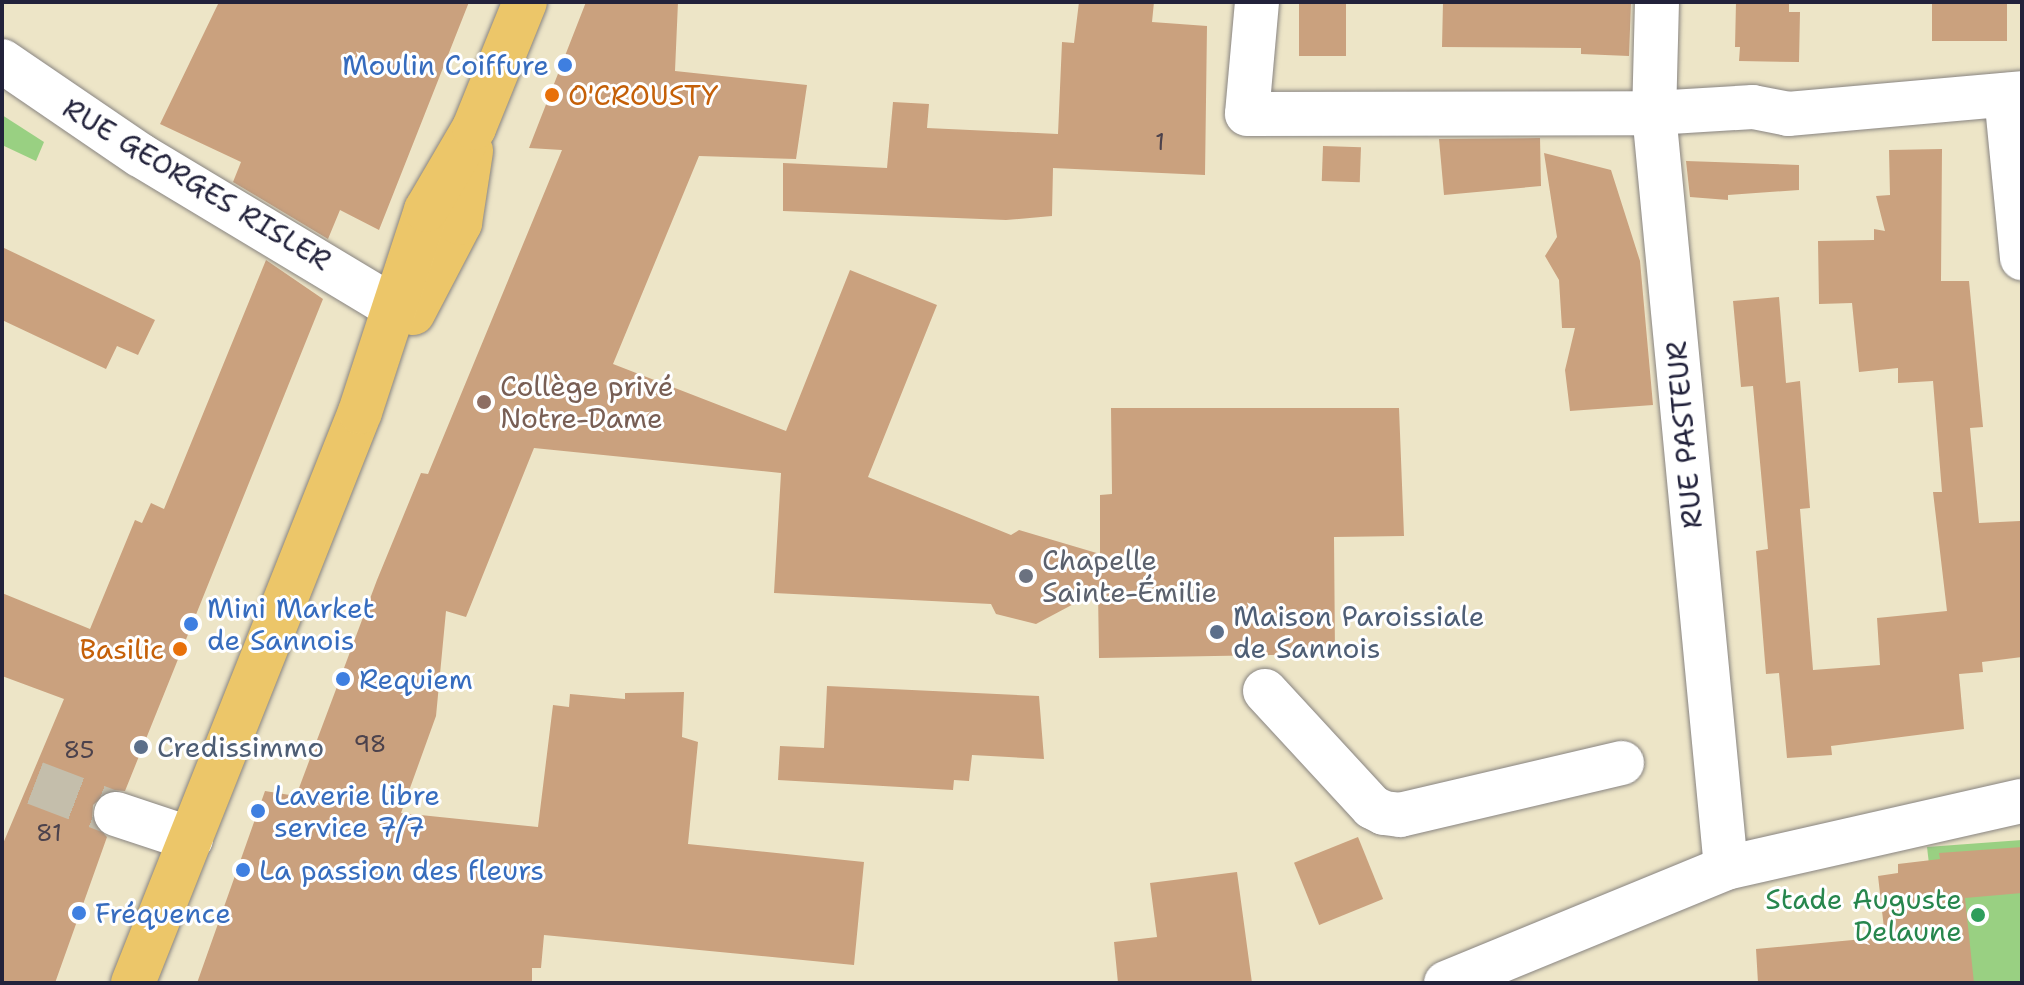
<!DOCTYPE html>
<html>
<head>
<meta charset="utf-8">
<style>
	body { margin:0 }
	#map { position:relative; width:2024px; height:985px; overflow:hidden; background:#ede5c7; font-family:"Shantell Sans",sans-serif }
	div>[style] { position:absolute }
	[style*='--x'] { left:calc(var(--x)*1px); top:calc(var(--y)*1px); width:calc(var(--w)*1px); rotate:calc(var(--a)*1deg) }
	.green>* { inset:0; background:#99d082 }
	.building>* { inset:0; background:#caa17e; transform-origin:0 0 }
	.minor-tunnel>* { height:44px; margin-top:-22px; transform-origin:0; background:repeating-linear-gradient(90deg,#c4beab 0 44px,transparent 0 66px) }
	.roads { filter:drop-shadow(0 0 2px #888481) drop-shadow(0 0 2px #888481) }
	.minor>* { height:44px; margin:-22px; padding:0 22px; transform-origin:22px; border-radius:22px; background:#fff }
	.major>* { height:44px; margin:-22px; padding:0 22px; transform-origin:22px; border-radius:22px; background:#ecc669 }
	.dots>* { width:22px; height:22px; translate:-50% -50%; box-sizing:border-box; border:4px solid #fff; border-radius:50% }
	span { translate:-50% -50%; white-space:nowrap; text-align:center; line-height:1.15; -webkit-text-stroke:6px #fff; paint-order:stroke }
	.number-label { font-size:24px; color:#4c424c }
	.number-label span { -webkit-text-stroke-width:0 }
	.shop-label { font-size:28px; color:#366cbe }
	.right { translate:-100% -50%; text-align:right }
	.left { translate:0 -50%; text-align:left }
	.food-label { font-size:28px; color:#c56008 }
	.street-label { font-size:28px; color:#22223b }
	.education-label { font-size:28px; color:#785e54 }
	.worship-label { font-size:28px; color:#5b616d }
	.service-label { font-size:28px; color:#4e5e75 }
	.leisure-label { font-size:28px; color:#27864d }
	.frame { position:absolute; inset:0; border:4px solid #22223b; pointer-events:none }
</style>
</head>
<body>
<div id="map">
	<div class="green">
		<i style="clip-path:polygon(2px 115px,44px 142px,36px 161px,2px 145px)"></i>
		<i style="clip-path:polygon(2022px 840px,2022px 983px,1943px 983px,1927px 847px)"></i>
	</div>
	<div class="building">
		<i style="clip-path:polygon(219px 2px,469px 2px,379px 230px,340px 210px,328px 239px,233px 182px,241px 162px,160px 124px)"></i>
		<i style="clip-path:polygon(586px 2px,678px 2px,675px 71px,807px 85px,796px 159px,699px 156px,613px 364px,786px 431px,850px 270px,937px 305px,868px 477px,1011px 535px,1019px 530px,1100px 554px,1100px 495px,1112px 494px,1111px 408px,1399px 408px,1404px 536px,1334px 537px,1335px 654px,1099px 658px,1098px 591px,1036px 624px,996px 614px,991px 604px,774px 593px,781px 473px,534px 448px,466px 617px,446px 611px,436px 716px,401px 813px,538px 827px,553px 705px,569px 707px,570px 694px,625px 699px,625px 693px,684px 692px,682px 737px,698px 742px,688px 844px,864px 862px,854px 965px,544px 935px,541px 968px,532px 968px,532px 983px,197px 983px,265px 791px,296px 796px,377px 580px,421px 473px,428px 474px,562px 150px,529px 148px)"></i>
		<i style="clip-path:polygon(1079px 2px,1154px 2px,1152px 22px,1207px 26px,1205px 175px,1053px 168px,1052px 216px,1006px 220px,783px 211px,783px 163px,887px 168px,893px 102px,929px 104px,927px 128px,1058px 134px,1062px 42px,1074px 43px)"></i>
		<i style="left:1299px;top:2px;width:47px;height:54px"></i>
		<i style="clip-path:polygon(1443px 2px,1631px 2px,1629px 56px,1581px 54px,1581px 48px,1442px 47px)"></i>
		<i style="clip-path:polygon(1736px 2px,1789px 2px,1789px 12px,1800px 12px,1799px 62px,1739px 61px,1740px 47px,1735px 47px)"></i>
		<i style="left:1932px;top:2px;width:75px;height:39px"></i>
		<i style="clip-path:polygon(1540px 138px,1541px 186px,1444px 195px,1439px 139px)"></i>
		<i style="left:1323px;top:146px;width:38px;height:35px;rotate:2deg"></i>
		<i style="clip-path:polygon(1942px 149px,1941px 281px,1969px 281px,1983px 427px,1970px 428px,1979px 523px,2020px 521px,2022px 657px,1982px 662px,1983px 672px,1959px 674px,1964px 729px,1831px 746px,1832px 755px,1787px 758px,1779px 673px,1766px 674px,1756px 551px,1768px 549px,1753px 386px,1741px 387px,1733px 301px,1779px 297px,1786px 383px,1800px 381px,1810px 508px,1800px 509px,1813px 670px,1880px 665px,1877px 618px,1947px 611px,1933px 492px,1942px 492px,1933px 381px,1898px 383px,1898px 368px,1859px 372px,1852px 303px,1819px 304px,1818px 241px,1874px 240px,1874px 229px,1885px 231px,1876px 196px,1890px 195px,1889px 150px)"></i>
		<i style="clip-path:polygon(1544px 153px,1611px 170px,1640px 261px,1653px 405px,1570px 411px,1565px 370px,1575px 328px,1562px 328px,1559px 280px,1545px 256px,1557px 237px)"></i>
		<i style="clip-path:polygon(1686px 161px,1799px 165px,1799px 190px,1728px 195px,1728px 200px,1690px 197px)"></i>
		<i style="clip-path:polygon(2px 247px,155px 320px,138px 355px,117px 346px,106px 369px,2px 320px)"></i>
		<i style="clip-path:polygon(266px 260px,323px 299px,125px 791px,110px 790px,93px 805px,92px 820px,107px 837px,55px 983px,2px 983px,2px 846px,64px 699px,2px 676px,2px 593px,90px 629px,135px 520px,142px 523px,151px 503px,164px 509px)"></i>
		<i style="clip-path:polygon(827px 686px,1039px 696px,1044px 759px,972px 755px,969px 781px,954px 780px,953px 790px,778px 780px,780px 746px,824px 748px)"></i>
		<i style="left:1358px;top:837px;width:67px;height:69px;rotate:68deg"></i>
		<i style="clip-path:polygon(2022px 847px,2022px 893px,1965px 898px,1974px 983px,1758px 983px,1756px 949px,1885px 937px,1878px 876px,1898px 873px,1898px 864px,1940px 859px,1939px 853px)"></i>
		<i style="clip-path:polygon(1237px 872px,1252px 983px,1118px 983px,1114px 942px,1157px 937px,1150px 883px)"></i>
	</div>
	<div class="minor-tunnel">
		<i style="--x:35;--y:783;--w:87;--a:20.9"></i>
	</div>
	<div class="roads">
		<div class="minor">
			<i style="--x:1257;--y:2;--w:112;--a:95.1"></i>
			<i style="--x:1247;--y:114;--w:407;--a:-0.1"></i>
			<i style="--x:1654;--y:113;--w:99;--a:-3.5"></i>
			<i style="--x:1753;--y:107;--w:36;--a:11"></i>
			<i style="--x:1788;--y:114;--w:235;--a:-5.1"></i>
			<i style="--x:1657;--y:2;--w:111;--a:91.5"></i>
			<i style="--x:1654;--y:113;--w:758;--a:84.55"></i>
			<i style="--x:2;--y:61;--w:167;--a:34.3"></i>
			<i style="--x:140;--y:155;--w:293;--a:31"></i>
			<i style="--x:2006;--y:95;--w:164;--a:84.4"></i>
			<i style="--x:1265;--y:691;--w:158;--a:47.3"></i>
			<i style="--x:1372;--y:807;--w:13;--a:27"></i>
			<i style="--x:1384;--y:813;--w:16;--a:7"></i>
			<i style="--x:1400;--y:815;--w:228;--a:-13.2"></i>
			<i style="--x:116;--y:814;--w:79;--a:18.4"></i>
			<i style="--x:1446;--y:983;--w:303;--a:-22.3"></i>
			<i style="--x:1726;--y:868;--w:303;--a:-12.8"></i>
		</div>
		<div class="major">
			<i style="--x:413;--y:313;--w:102;--a:-62.4"></i>
			<i style="--x:460;--y:223;--w:73;--a:-81.3"></i>
			<i style="--x:133;--y:983;--w:614;--a:-68.32"></i>
			<i style="--x:360;--y:412;--w:213;--a:-71.9"></i>
			<i style="--x:426;--y:210;--w:95;--a:-59.7"></i>
			<i style="--x:474;--y:128;--w:136;--a:-68"></i>
		</div>
	</div>
	<div class="dots">
		<i style="left:565px;top:65px;background:#3f7fe0"></i>
		<i style="left:552px;top:95px;background:#e8710a"></i>
		<i style="left:484px;top:402px;background:#8d6e63"></i>
		<i style="left:1026px;top:576px;background:#6b7280"></i>
		<i style="left:191px;top:624px;background:#3f7fe0"></i>
		<i style="left:1217px;top:632px;background:#5c6f8a"></i>
		<i style="left:180px;top:649px;background:#e8710a"></i>
		<i style="left:343px;top:679px;background:#3f7fe0"></i>
		<i style="left:141px;top:747px;background:#5c6f8a"></i>
		<i style="left:258px;top:811px;background:#3f7fe0"></i>
		<i style="left:243px;top:870px;background:#3f7fe0"></i>
		<i style="left:79px;top:913px;background:#3f7fe0"></i>
		<i style="left:1978px;top:915px;background:#2e9e5b"></i>
	</div>
	<div class="number-label">
		<span style="left:1160px;top:143px">1</span>
		<span style="left:370px;top:745px">98</span>
		<span style="left:79px;top:751px">85</span>
		<span style="left:49px;top:834px">81</span>
	</div>
	<div class="shop-label">
		<span class="right" style="left:549px;top:65px">Moulin Coiffure</span>
		<span class="left" style="left:207px;top:624px">Mini Market<br>de Sannois</span>
		<span class="left" style="left:359px;top:679px">Requiem</span>
		<span class="left" style="left:274px;top:811px">Laverie libre<br>service 7/7</span>
		<span class="left" style="left:259px;top:870px">La passion des fleurs</span>
		<span class="left" style="left:95px;top:913px">Fréquence</span>
	</div>
	<div class="food-label">
		<span class="left" style="left:568px;top:95px">O'CROUSTY</span>
		<span class="right" style="left:164px;top:649px">Basilic</span>
	</div>
	<div class="street-label">
		<span style="left:197px;top:184px;rotate:31deg">RUE GEORGES RISLER</span>
		<span style="left:1684px;top:435px;rotate:-95deg">RUE PASTEUR</span>
	</div>
	<div class="education-label">
		<span class="left" style="left:500px;top:402px">Collège privé<br>Notre-Dame</span>
	</div>
	<div class="worship-label">
		<span class="left" style="left:1042px;top:576px">Chapelle<br>Sainte-Émilie</span>
	</div>
	<div class="service-label">
		<span class="left" style="left:1233px;top:632px">Maison Paroissiale<br>de Sannois</span>
		<span class="left" style="left:157px;top:747px">Credissimmo</span>
	</div>
	<div class="leisure-label">
		<span class="right" style="left:1962px;top:915px">Stade Auguste<br>Delaune</span>
	</div>
	<div class="frame"></div>
</div>
</body>
</html>
